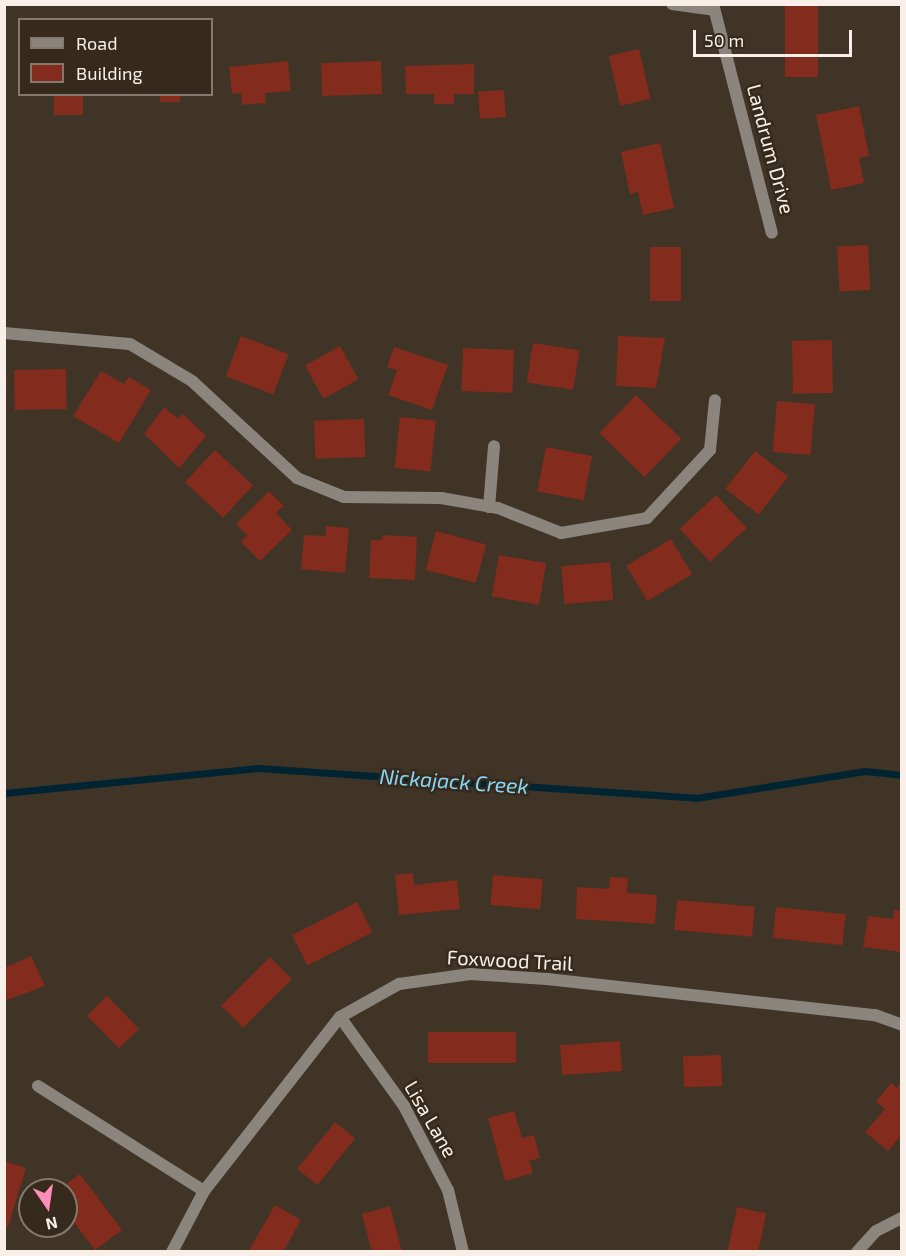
<!DOCTYPE html>
<html>
<head>
<meta charset="utf-8">
<style>
	body { margin:0 }
	#map { position:relative; width:906px; height:1256px; overflow:hidden; background:#403426; font-family:"Exo 2",sans-serif }
	div>[style] { position:absolute }
	[style*='--x'] { left:calc(var(--x)*1px); top:calc(var(--y)*1px); width:calc(var(--w)*1px); rotate:calc(var(--a)*1deg) }
	.stream>* { height:7px; margin:-3.5px; padding:0 3.5px; transform-origin:3.5px; border-radius:3.5px; background:#002432 }
	.building>* { inset:0; background:#832b1c; transform-origin:0 0 }
	.minor>* { height:12px; margin:-6px; padding:0 6px; transform-origin:6px; border-radius:6px; background:#8b857e }
	span { translate:-50% -50%; white-space:nowrap; text-align:center; line-height:1.15; -webkit-text-stroke:5px #352a1c; paint-order:stroke }
	.street-label { font-size:20px; color:#f8f0e8 }
	.water-label { font-size:21px; color:#87d7fa; font-style:italic }
	.frame { position:absolute; inset:0; border:6px solid #f8f0e8; pointer-events:none }
	.legend { position:absolute; left:18px; top:18px; width:195px; height:78px; box-sizing:border-box; background:#352a1c; border:2px solid #83796e; margin:0; padding:8px 10px; list-style:none; font-size:18px; color:#f8f0e8 }
	.legend li { display:flex; align-items:center; gap:12px; height:30px }
	.legend b { width:30px; border:2px solid #83796e }
	.north { position:absolute; left:18px; top:1178px; width:60px; height:60px; box-sizing:border-box; background:#352a1c; border:2px solid #83796e; border-radius:50%; rotate:167deg; font-size:16px; font-weight:700; line-height:24px; text-align:center; color:#f8f0e8 }
	.north::after { content:''; display:block; margin:auto; width:21px; height:27px; background:#ff8ebb; clip-path:polygon(50% 0,100% 100%,50% 72%,0 100%) }
	.scale { position:absolute; left:693px; top:30px; width:159px; height:27px; box-sizing:border-box; border:3px solid #f8f0e8; border-top:0; padding-left:8px; font-size:18px; line-height:21px; white-space:nowrap; color:#f8f0e8; -webkit-text-stroke:4px #352a1c; paint-order:stroke }
</style>
</head>
<body>
<div id="map">
	<div class="stream">
		<i style="--x:4;--y:793;--w:255;--a:-5.6"></i>
		<i style="--x:258;--y:768;--w:439;--a:3.9"></i>
		<i style="--x:696;--y:798;--w:171;--a:-9.1"></i>
		<i style="--x:865;--y:771;--w:37;--a:6"></i>
	</div>
	<div class="building">
		<i style="left:785px;top:4px;width:33px;height:73px"></i>
		<i style="left:639px;top:49px;width:51px;height:31px;rotate:77deg"></i>
		<i style="clip-path:polygon(288px 61px,291px 91px,265px 93px,266px 103px,242px 105px,241px 93px,232px 94px,229px 67px)"></i>
		<i style="left:381px;top:61px;width:33px;height:60px;rotate:88deg"></i>
		<i style="clip-path:polygon(474px 64px,474px 94px,454px 94px,454px 104px,434px 104px,434px 94px,406px 94px,405px 66px)"></i>
		<i style="left:504px;top:90px;width:27px;height:26px;rotate:86deg"></i>
		<i style="left:54px;top:94px;width:29px;height:21px"></i>
		<i style="left:160px;top:94px;width:20px;height:8px"></i>
		<i style="clip-path:polygon(859px 106px,869px 156px,859px 158px,864px 183px,831px 190px,816px 115px)"></i>
		<i style="clip-path:polygon(660px 143px,674px 208px,643px 215px,638px 192px,630px 194px,621px 152px)"></i>
		<i style="left:868px;top:245px;width:45px;height:31px;rotate:87deg"></i>
		<i style="left:650px;top:247px;width:31px;height:54px"></i>
		<i style="left:241px;top:336px;width:51px;height:43px;rotate:21deg"></i>
		<i style="clip-path:polygon(618px 336px,665px 338px,656px 388px,616px 386px)"></i>
		<i style="left:832px;top:340px;width:53px;height:40px;rotate:89deg"></i>
		<i style="left:533px;top:343px;width:47px;height:40px;rotate:9deg"></i>
		<i style="left:340px;top:346px;width:38px;height:40px;rotate:61deg"></i>
		<i style="clip-path:polygon(394px 347px,448px 365px,432px 410px,388px 395px,397px 370px,387px 367px)"></i>
		<i style="left:463px;top:348px;width:51px;height:43px;rotate:2deg"></i>
		<i style="left:66px;top:369px;width:40px;height:52px;rotate:89deg"></i>
		<i style="clip-path:polygon(101px 371px,124px 384px,129px 377px,151px 390px,119px 443px,73px 416px)"></i>
		<i style="clip-path:polygon(4px 374px,7px 374px,6px 398px,4px 398px)"></i>
		<i style="left:636px;top:395px;width:63px;height:53px;rotate:44deg"></i>
		<i style="left:777px;top:401px;width:38px;height:51px;rotate:5deg"></i>
		<i style="clip-path:polygon(164px 407px,178px 419px,183px 414px,206px 436px,179px 468px,144px 434px)"></i>
		<i style="left:400px;top:417px;width:36px;height:51px;rotate:6deg"></i>
		<i style="left:364px;top:419px;width:38px;height:50px;rotate:88deg"></i>
		<i style="left:546px;top:447px;width:47px;height:45px;rotate:11deg"></i>
		<i style="left:215px;top:450px;width:52px;height:44px;rotate:43deg"></i>
		<i style="left:755px;top:451px;width:42px;height:48px;rotate:38deg"></i>
		<i style="clip-path:polygon(269px 491px,284px 506px,276px 513px,292px 530px,260px 561px,241px 542px,247px 535px,236px 524px)"></i>
		<i style="left:716px;top:495px;width:45px;height:50px;rotate:47deg"></i>
		<i style="clip-path:polygon(326px 526px,349px 528px,345px 573px,301px 569px,304px 535px,326px 536px)"></i>
		<i style="left:436px;top:531px;width:52px;height:40px;rotate:15deg"></i>
		<i style="clip-path:polygon(383px 535px,417px 537px,415px 580px,369px 578px,371px 540px,382px 540px)"></i>
		<i style="left:671px;top:539px;width:41px;height:52px;rotate:59deg"></i>
		<i style="left:499px;top:555px;width:48px;height:42px;rotate:10deg"></i>
		<i style="left:610px;top:562px;width:38px;height:49px;rotate:85deg"></i>
		<i style="clip-path:polygon(413px 873px,414px 885px,457px 880px,460px 909px,399px 915px,395px 875px)"></i>
		<i style="left:493px;top:875px;width:50px;height:30px;rotate:5deg"></i>
		<i style="clip-path:polygon(610px 877px,628px 878px,627px 893px,657px 895px,655px 924px,576px 919px,577px 887px,609px 889px)"></i>
		<i style="left:677px;top:900px;width:78px;height:30px;rotate:5deg"></i>
		<i style="left:357px;top:902px;width:34px;height:73px;rotate:63deg"></i>
		<i style="left:776px;top:907px;width:70px;height:31px;rotate:6deg"></i>
		<i style="clip-path:polygon(894px 910px,902px 911px,902px 952px,863px 947px,868px 916px,893px 919px)"></i>
		<i style="clip-path:polygon(31px 956px,45px 986px,4px 1001px,4px 968px)"></i>
		<i style="left:270px;top:957px;width:31px;height:69px;rotate:45deg"></i>
		<i style="left:107px;top:996px;width:46px;height:28px;rotate:46deg"></i>
		<i style="left:516px;top:1032px;width:31px;height:88px;rotate:90deg"></i>
		<i style="left:620px;top:1041px;width:30px;height:60px;rotate:86deg"></i>
		<i style="left:721px;top:1055px;width:31px;height:38px;rotate:88deg"></i>
		<i style="clip-path:polygon(902px 1082px,902px 1134px,888px 1151px,865px 1132px,885px 1109px,876px 1102px,891px 1083px,897px 1088px)"></i>
		<i style="clip-path:polygon(514px 1111px,522px 1138px,534px 1135px,540px 1158px,529px 1161px,533px 1173px,505px 1181px,488px 1118px)"></i>
		<i style="left:335px;top:1122px;width:26px;height:60px;rotate:39deg"></i>
		<i style="clip-path:polygon(4px 1161px,26px 1168px,8px 1227px,4px 1226px)"></i>
		<i style="clip-path:polygon(80px 1174px,122px 1230px,95px 1250px,66px 1212px,66px 1190px,58px 1190px)"></i>
		<i style="clip-path:polygon(275px 1205px,301px 1220px,283px 1252px,248px 1252px)"></i>
		<i style="clip-path:polygon(390px 1206px,402px 1252px,372px 1252px,362px 1214px)"></i>
		<i style="left:737px;top:1207px;width:30px;height:46px;rotate:12deg"></i>
	</div>
	<div class="minor">
		<i style="--x:672;--y:4;--w:42;--a:8.1"></i>
		<i style="--x:713;--y:4;--w:236;--a:75.6"></i>
		<i style="--x:4;--y:333;--w:126;--a:5"></i>
		<i style="--x:130;--y:344;--w:72;--a:30.8"></i>
		<i style="--x:192;--y:381;--w:143;--a:42.7"></i>
		<i style="--x:297;--y:478;--w:51;--a:22"></i>
		<i style="--x:344;--y:497;--w:97;--a:0.6"></i>
		<i style="--x:441;--y:498;--w:58;--a:10"></i>
		<i style="--x:498;--y:508;--w:68;--a:21.6"></i>
		<i style="--x:561;--y:533;--w:87;--a:-9.9"></i>
		<i style="--x:647;--y:518;--w:93;--a:-47.2"></i>
		<i style="--x:710;--y:450;--w:50;--a:-84.3"></i>
		<i style="--x:489;--y:507;--w:61;--a:-85.3"></i>
		<i style="--x:340;--y:1017;--w:110;--a:54.3"></i>
		<i style="--x:404;--y:1106;--w:95;--a:62.4"></i>
		<i style="--x:448;--y:1190;--w:64;--a:76.4"></i>
		<i style="--x:38;--y:1086;--w:196;--a:32.3"></i>
		<i style="--x:172;--y:1252;--w:69;--a:-62.3"></i>
		<i style="--x:204;--y:1191;--w:221;--a:-52"></i>
		<i style="--x:340;--y:1017;--w:68;--a:-29.2"></i>
		<i style="--x:399;--y:984;--w:72;--a:-8"></i>
		<i style="--x:470;--y:974;--w:77;--a:3.7"></i>
		<i style="--x:547;--y:979;--w:330;--a:6.3"></i>
		<i style="--x:875;--y:1015;--w:29;--a:20"></i>
		<i style="--x:857;--y:1252;--w:28;--a:-48"></i>
		<i style="--x:876;--y:1231;--w:29;--a:-27"></i>
	</div>
	<div class="street-label">
		<span style="left:771px;top:149px;rotate:75deg">Landrum Drive</span>
		<span style="left:510px;top:960px;rotate:3deg">Foxwood Trail</span>
		<span style="left:431px;top:1119px;rotate:60deg">Lisa Lane</span>
	</div>
	<div class="water-label">
		<span style="left:454px;top:781px;rotate:4deg">Nickajack Creek</span>
	</div>
	<div class="frame"></div>
	<ul class="legend">
	<li><b style="height:8px;background:#8b857e"></b>Road</li>
	<li><b style="height:16px;background:#832b1c"></b>Building</li>
	</ul>
	<div class="north">N</div>
	<div class="scale">50 m</div>
</div>
</body>
</html>
